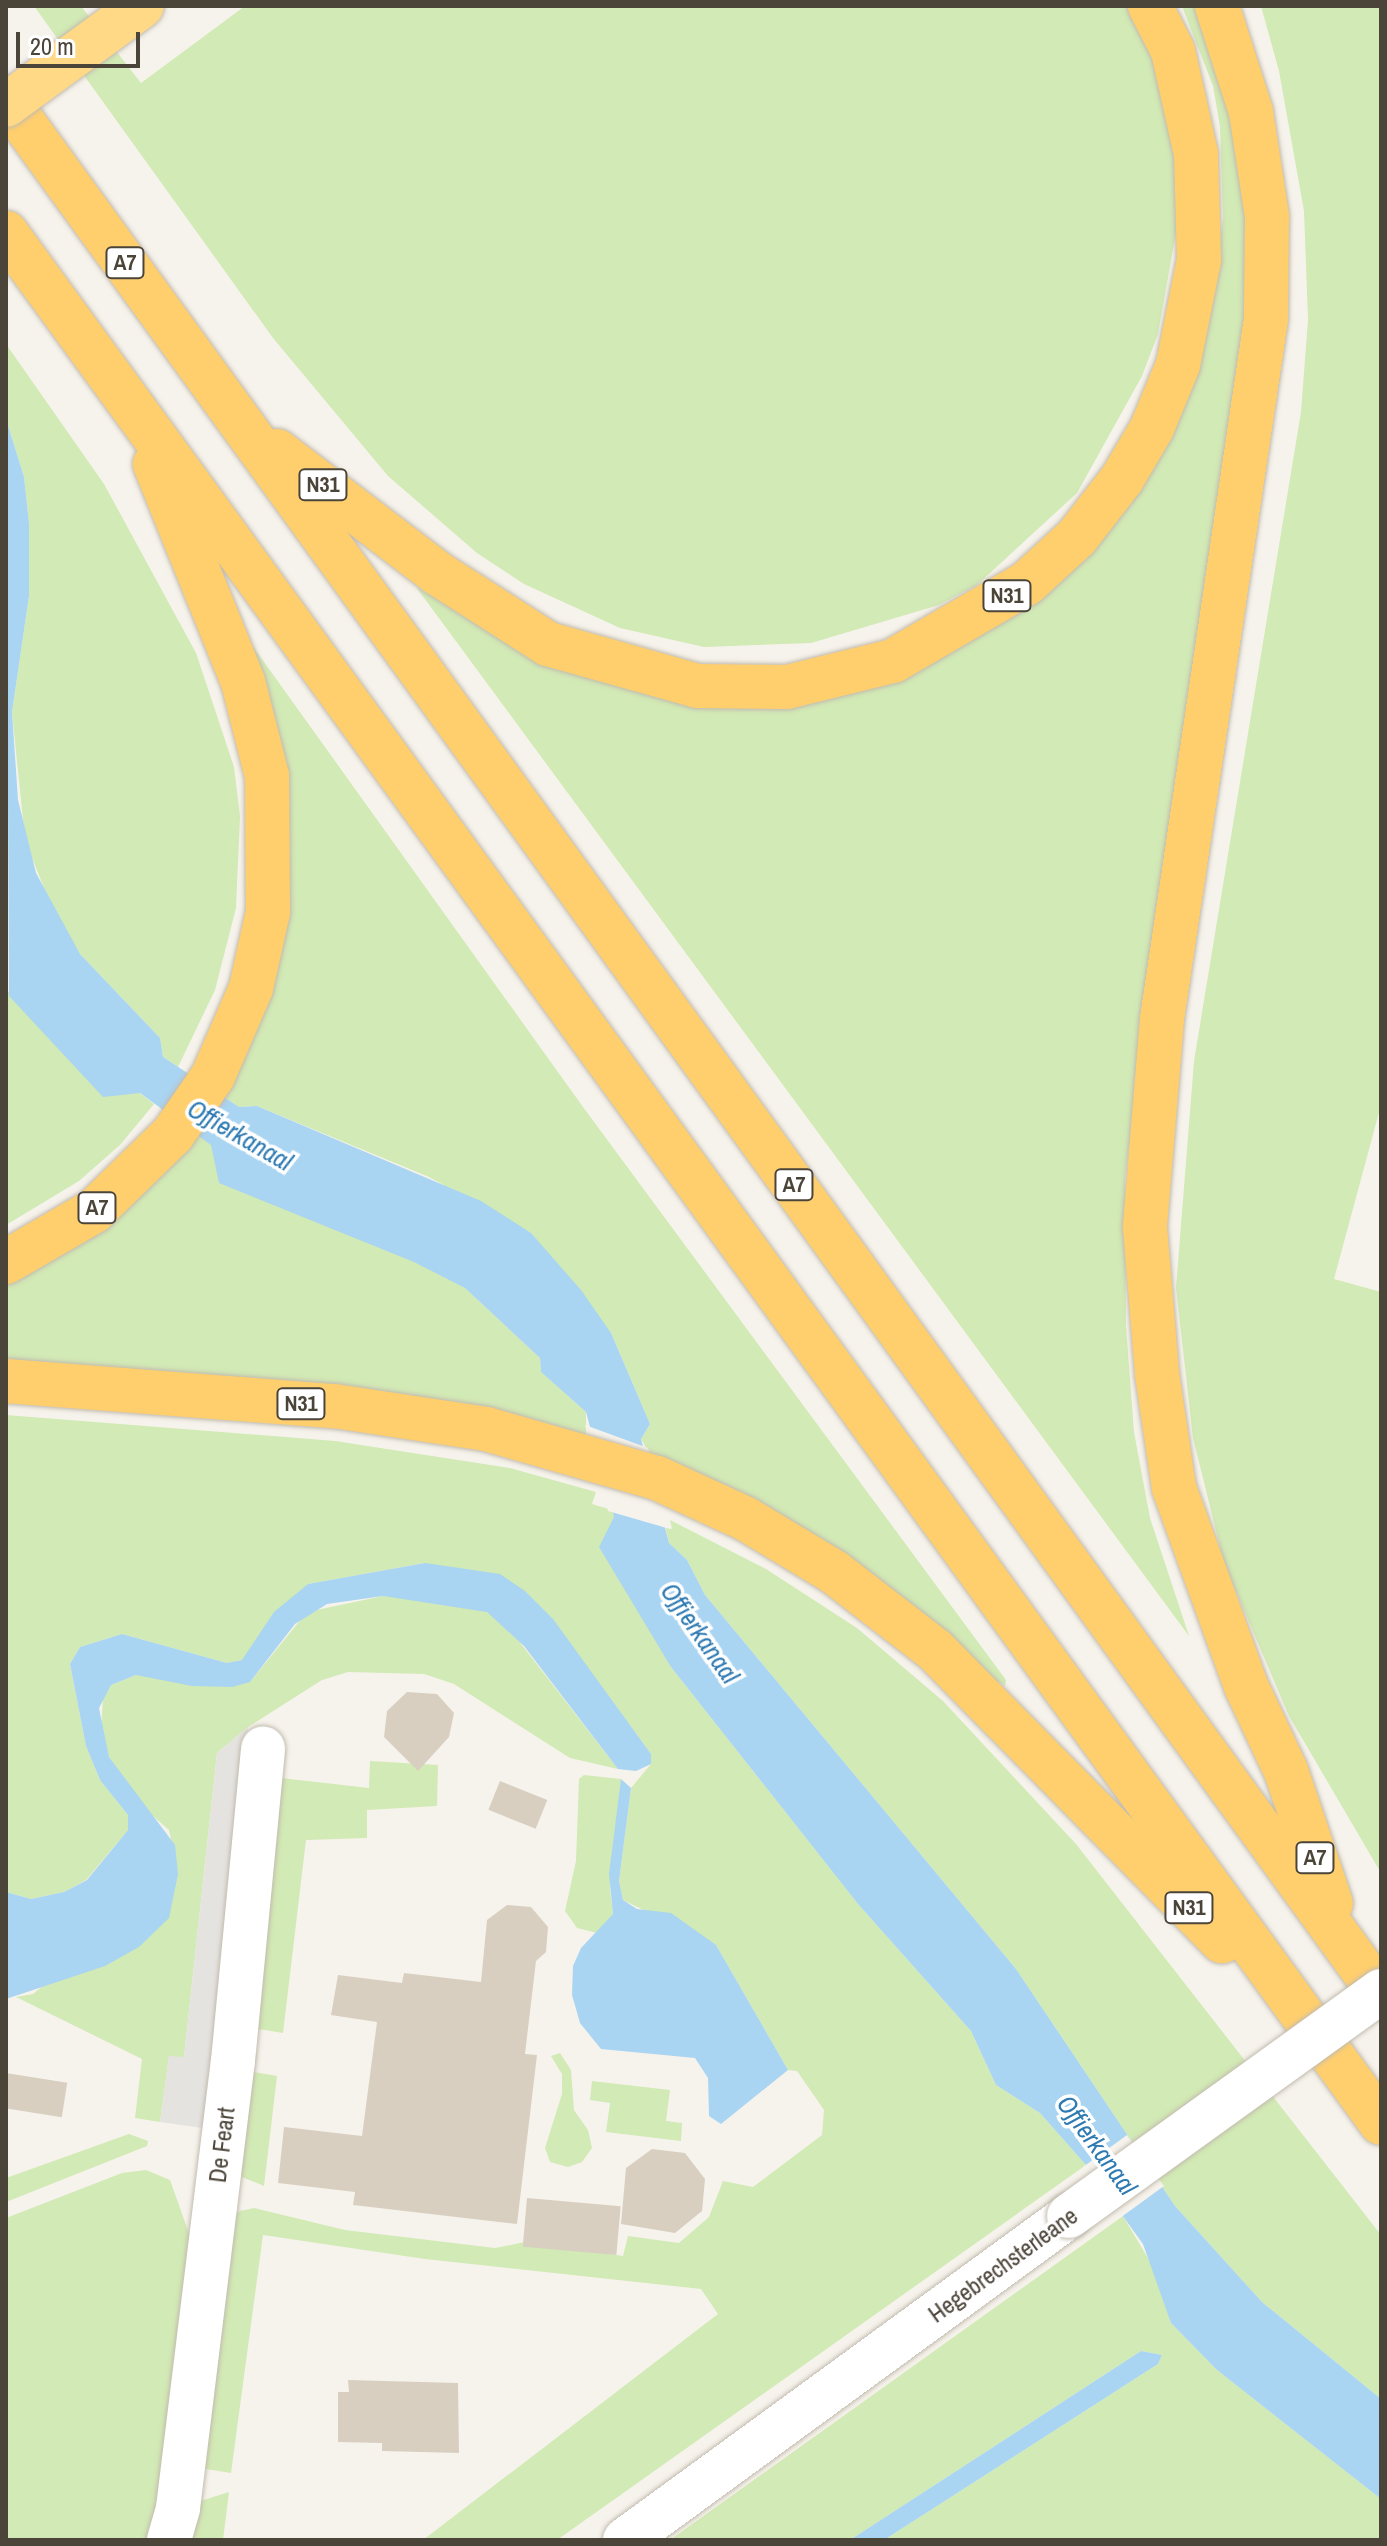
<!DOCTYPE html>
<html>
<head>
<meta charset="utf-8">
<style>
	body { margin:0 }
	#map { position:relative; width:1387px; height:2546px; overflow:hidden; background:#f6f3ec; font-family:"Archivo Narrow",sans-serif }
	div>[style] { position:absolute }
	[style*='--x'] { left:calc(var(--x)*1px); top:calc(var(--y)*1px); width:calc(var(--w)*1px); rotate:calc(var(--a)*1deg) }
	.green>* { inset:0; background:#d2eab5 }
	.parking>* { inset:0; background:#e5e3e0 }
	.water>* { inset:0; background:#a9d4f2 }
	.pier>* { inset:0; background:#f6f3ec; transform-origin:0 0 }
	.building>* { inset:0; background:#d8cfc1; transform-origin:0 0 }
	.roads { filter:drop-shadow(0 0 2px #c2bbae) drop-shadow(0 0 2px #c2bbae) }
	.minor>* { height:44px; margin:-22px; padding:0 22px; transform-origin:22px; border-radius:22px; background:#fff }
	.tertiary>* { height:44px; margin:-22px; padding:0 22px; transform-origin:22px; border-radius:22px; background:#fff }
	.motorway>* { height:44px; margin:-22px; padding:0 22px; transform-origin:22px; border-radius:22px; background:#ffcf6e }
	.bridges { filter:drop-shadow(0 0 2px #c2bbae) drop-shadow(0 0 2px #c2bbae) }
	.tertiary-bridge>* { height:44px; margin:-22px; padding:0 22px; transform-origin:22px; border-radius:22px; background:#fff }
	.trunk-bridge>* { height:44px; margin:-22px; padding:0 22px; transform-origin:22px; border-radius:22px; background:#ffd985 }
	span { translate:-50% -50%; white-space:nowrap; text-align:center; line-height:1.15; -webkit-text-stroke:7px #fff; paint-order:stroke }
	.shield-label span { padding:2px 6px; background:#fff; border:2px solid; border-radius:6px; -webkit-text-stroke-width:0 }
	.shield-label { font-size:22px; color:#4b4439; font-weight:700 }
	.street-label { font-size:24px; color:#4b4439 }
	.water-label { font-size:26px; color:#2e7ab2; font-style:italic }
	.frame { position:absolute; inset:0; border:8px solid #4b4439; pointer-events:none }
	.scale { position:absolute; left:16px; top:32px; width:124px; height:36px; box-sizing:border-box; border:4px solid #4b4439; border-top:0; padding-left:10px; font-size:24px; line-height:28px; white-space:nowrap; color:#4b4439; -webkit-text-stroke:6px #fff; paint-order:stroke }
</style>
</head>
<body>
<div id="map">
	<div class="green">
		<i style="clip-path:polygon(34px 6px,81px 6px,141px 83px,245px 6px,1129px 6px,1159px 69px,1172px 117px,1180px 210px,1158px 334px,1142px 376px,1077px 493px,977px 585px,939px 605px,811px 643px,704px 647px,620px 628px,524px 584px,477px 553px,388px 476px,273px 338px)"></i>
		<i style="clip-path:polygon(1182px 6px,1197px 6px,1212px 43px,1257px 234px,1125px 1175px,1126px 1326px,1134px 1432px,1150px 1518px,1189px 1636px,416px 587px,514px 643px,787px 697px,1078px 554px,1217px 266px,1223px 217px,1220px 127px,1213px 86px)"></i>
		<i style="clip-path:polygon(1261px 6px,1381px 6px,1381px 1105px,1334px 1279px,1381px 1292px,1381px 1873px,1289px 1716px,1224px 1563px,1193px 1438px,1176px 1288px,1194px 1061px,1301px 412px,1308px 320px,1304px 211px,1279px 71px)"></i>
		<i style="clip-path:polygon(6px 344px,104px 484px,196px 653px,234px 767px,240px 816px,236px 908px,215px 990px,178px 1067px,163px 1057px,160px 1038px,80px 954px,53px 911px,25px 840px,12px 712px,29px 596px,29px 523px,24px 477px,6px 419px)"></i>
		<i style="clip-path:polygon(254px 648px,583px 1107px,1006px 1680px,1005px 1686px,652px 1458px,641px 1439px,650px 1424px,611px 1333px,531px 1233px,429px 1177px,257px 1106px,239px 1107px,221px 1095px,245px 1050px,248px 652px)"></i>
		<i style="clip-path:polygon(6px 990px,154px 1104px,120px 1145px,79px 1181px,6px 1225px)"></i>
		<i style="clip-path:polygon(196px 1134px,465px 1288px,540px 1358px,541px 1372px,586px 1412px,586px 1435px,6px 1363px,6px 1281px)"></i>
		<i style="clip-path:polygon(6px 1415px,335px 1441px,510px 1468px,596px 1492px,592px 1504px,612px 1510px,671px 1667px,858px 1904px,971px 2031px,996px 2085px,1040px 2113px,1086px 2165px,557px 2540px,423px 2540px,718px 2314px,701px 2289px,425px 2259px,263px 2235px,231px 2473px,200px 2468px,230px 2217px,240px 2211px,254px 2208px,345px 2230px,495px 2248px,525px 2242px,623px 2256px,628px 2236px,679px 2243px,709px 2217px,723px 2181px,753px 2187px,822px 2135px,824px 2110px,797px 2071px,788px 2070px,716px 1945px,623px 1900px,619px 1881px,631px 1788px,651px 1764px,651px 1754px,552px 1619px,425px 1563px,308px 1584px,242px 1660px,227px 1663px,122px 1634px,80px 1647px,70px 1664px,86px 1746px,100px 1780px,128px 1815px,128px 1830px,86px 1880px,64px 1892px,31px 1899px,6px 1892px)"></i>
		<i style="clip-path:polygon(670px 1520px,766px 1569px,857px 1628px,943px 1701px,1076px 1844px,1381px 2235px,1381px 2399px,1262px 2302px,1175px 2206px,1016px 1969px,705px 1595px,687px 1560px,669px 1543px,665px 1527px,672px 1529px)"></i>
		<i style="clip-path:polygon(383px 1596px,463px 1605px,487px 1612px,508px 1627px,618px 1769px,570px 1758px,454px 1684px,424px 1674px,348px 1672px,322px 1680px,248px 1727px,217px 1753px,184px 2057px,169px 2057px,160px 2122px,135px 2118px,142px 2059px,16px 1997px,33px 1994px,178px 1874px,169px 1830px,144px 1808px,109px 1757px,101px 1731px,103px 1697px,111px 1685px,136px 1675px,250px 1682px,307px 1612px)"></i>
		<i style="clip-path:polygon(370px 1761px,438px 1765px,437px 1806px,367px 1810px,367px 1838px,306px 1840px,283px 2033px,253px 2028px,281px 1778px,369px 1788px)"></i>
		<i style="clip-path:polygon(584px 1775px,621px 1779px,622px 1785px,610px 1889px,613px 1914px,597px 1933px,577px 1928px,565px 1911px,576px 1861px,579px 1779px)"></i>
		<i style="clip-path:polygon(249px 2053px,257px 2054px,254px 2072px,277px 2076px,264px 2186px,235px 2174px)"></i>
		<i style="clip-path:polygon(560px 2053px,571px 2070px,574px 2110px,588px 2130px,592px 2148px,582px 2162px,568px 2167px,550px 2162px,545px 2148px,562px 2094px,562px 2074px,551px 2056px)"></i>
		<i style="clip-path:polygon(592px 2081px,670px 2090px,666px 2121px,682px 2123px,681px 2141px,606px 2132px,610px 2103px,590px 2100px)"></i>
		<i style="clip-path:polygon(129px 2134px,148px 2141px,147px 2146px,6px 2202px,6px 2178px)"></i>
		<i style="clip-path:polygon(146px 2170px,170px 2180px,192px 2242px,153px 2540px,6px 2540px,6px 2218px,122px 2173px)"></i>
		<i style="clip-path:polygon(1123px 2216px,1159px 2277px,1171px 2323px,1217px 2370px,1381px 2499px,1381px 2540px,884px 2540px,1158px 2364px,1162px 2355px,1141px 2351px,850px 2540px,670px 2540px)"></i>
		<i style="clip-path:polygon(229px 2492px,223px 2540px,186px 2540px,194px 2503px)"></i>
	</div>
	<div class="parking">
		<i style="clip-path:polygon(248px 1727px,209px 2129px,160px 2122px,169px 2056px,184px 2057px,217px 1753px)"></i>
	</div>
	<div class="water">
		<i style="clip-path:polygon(6px 419px,24px 477px,29px 523px,29px 596px,12px 712px,18px 800px,36px 873px,80px 954px,160px 1038px,163px 1057px,239px 1107px,257px 1106px,481px 1201px,531px 1233px,581px 1290px,611px 1333px,650px 1424px,641px 1439px,669px 1543px,687px 1560px,705px 1595px,1016px 1969px,1175px 2206px,1262px 2302px,1381px 2399px,1381px 2499px,1217px 2370px,1171px 2323px,1143px 2244px,1086px 2165px,1040px 2113px,996px 2085px,971px 2031px,858px 1904px,671px 1667px,599px 1547px,614px 1517px,586px 1412px,541px 1372px,540px 1358px,465px 1288px,414px 1262px,219px 1183px,211px 1145px,140px 1093px,103px 1097px,9px 996px)"></i>
		<i style="clip-path:polygon(425px 1563px,500px 1574px,525px 1591px,553px 1619px,651px 1754px,651px 1764px,636px 1771px,618px 1769px,524px 1646px,487px 1612px,383px 1596px,327px 1604px,295px 1624px,250px 1682px,232px 1687px,192px 1686px,136px 1675px,111px 1685px,99px 1708px,109px 1757px,175px 1845px,178px 1874px,169px 1918px,139px 1947px,105px 1966px,6px 1999px,6px 1892px,31px 1899px,64px 1892px,87px 1880px,128px 1830px,128px 1815px,100px 1780px,86px 1746px,70px 1664px,80px 1647px,122px 1634px,227px 1663px,242px 1660px,274px 1612px,308px 1584px)"></i>
		<i style="clip-path:polygon(621px 1779px,631px 1788px,619px 1881px,623px 1900px,637px 1909px,671px 1913px,716px 1945px,788px 2070px,721px 2124px,709px 2116px,708px 2078px,695px 2058px,601px 2049px,580px 2023px,572px 1995px,573px 1966px,581px 1948px,613px 1914px,609px 1874px)"></i>
		<i style="clip-path:polygon(1141px 2351px,1162px 2355px,1158px 2364px,884px 2540px,850px 2540px)"></i>
	</div>
	<div class="pier">
		<i style="clip-path:polygon(585px 1425px,648px 1448px,670px 1529px,608px 1511px)"></i>
		<i style="left:1127px;top:2135px;width:63px;height:54px;rotate:54deg"></i>
	</div>
	<div class="building">
		<i style="clip-path:polygon(407px 1692px,437px 1694px,454px 1713px,449px 1737px,418px 1771px,384px 1737px,387px 1711px)"></i>
		<i style="left:500px;top:1781px;width:51px;height:31px;rotate:22deg"></i>
		<i style="clip-path:polygon(507px 1905px,531px 1907px,548px 1927px,546px 1952px,536px 1961px,525px 2054px,537px 2055px,517px 2224px,353px 2205px,355px 2192px,278px 2183px,284px 2127px,362px 2136px,377px 2022px,331px 2015px,338px 1975px,402px 1983px,404px 1973px,481px 1982px,487px 1920px)"></i>
		<i style="left:6px;top:2073px;width:62px;height:35px;rotate:9deg"></i>
		<i style="clip-path:polygon(652px 2149px,685px 2153px,705px 2179px,702px 2211px,675px 2233px,621px 2224px,626px 2168px)"></i>
		<i style="left:527px;top:2198px;width:94px;height:49px;rotate:5deg"></i>
		<i style="clip-path:polygon(348px 2380px,458px 2383px,459px 2453px,382px 2451px,382px 2443px,338px 2442px,338px 2392px,349px 2392px)"></i>
	</div>
	<div class="roads">
		<div class="minor">
			<i style="--x:169;--y:2540;--w:33;--a:-74"></i>
			<i style="--x:178;--y:2508;--w:450;--a:-83"></i>
			<i style="--x:233;--y:2061;--w:314;--a:-84.5"></i>
		</div>
		<div class="tertiary">
			<i style="--x:625;--y:2540;--w:550;--a:-36.12"></i>
		</div>
		<div class="motorway">
			<i style="--x:1217;--y:6;--w:111;--a:72.2"></i>
			<i style="--x:1251;--y:112;--w:106;--a:81.3"></i>
			<i style="--x:1267;--y:217;--w:102;--a:90.6"></i>
			<i style="--x:1266;--y:319;--w:708;--a:98.45"></i>
			<i style="--x:1162;--y:1019;--w:209;--a:94.7"></i>
			<i style="--x:1145;--y:1227;--w:147;--a:85.3"></i>
			<i style="--x:1157;--y:1374;--w:115;--a:81.5"></i>
			<i style="--x:1174;--y:1488;--w:211;--a:70"></i>
			<i style="--x:1246;--y:1686;--w:94;--a:64.8"></i>
			<i style="--x:1286;--y:1771;--w:140;--a:71.3"></i>
			<i style="--x:6;--y:99;--w:2342;--a:54.05"></i>
			<i style="--x:6;--y:233;--w:2337;--a:53.96"></i>
			<i style="--x:277;--y:451;--w:201;--a:37.3"></i>
			<i style="--x:437;--y:573;--w:132;--a:32.6"></i>
			<i style="--x:548;--y:644;--w:155;--a:15.7"></i>
			<i style="--x:697;--y:686;--w:90;--a:0.6"></i>
			<i style="--x:787;--y:687;--w:109;--a:-13.8"></i>
			<i style="--x:893;--y:661;--w:155;--a:-30.2"></i>
			<i style="--x:1027;--y:583;--w:68;--a:-42.6"></i>
			<i style="--x:1077;--y:537;--w:73;--a:-52.2"></i>
			<i style="--x:1122;--y:479;--w:59;--a:-59.5"></i>
			<i style="--x:1152;--y:428;--w:68;--a:-67.6"></i>
			<i style="--x:1178;--y:365;--w:107;--a:-78.7"></i>
			<i style="--x:1199;--y:260;--w:106;--a:-91.6"></i>
			<i style="--x:1196;--y:154;--w:106;--a:-102.6"></i>
			<i style="--x:1173;--y:51;--w:51;--a:-117.1"></i>
			<i style="--x:6;--y:1262;--w:102;--a:-30.1"></i>
			<i style="--x:94;--y:1211;--w:110;--a:-44.3"></i>
			<i style="--x:173;--y:1134;--w:70;--a:-55.4"></i>
			<i style="--x:213;--y:1076;--w:96;--a:-66.6"></i>
			<i style="--x:251;--y:988;--w:78;--a:-77.4"></i>
			<i style="--x:268;--y:912;--w:136;--a:-90.4"></i>
			<i style="--x:267;--y:776;--w:97;--a:-104.3"></i>
			<i style="--x:243;--y:682;--w:235;--a:-112"></i>
			<i style="--x:6;--y:1381;--w:329;--a:4.4"></i>
			<i style="--x:334;--y:1406;--w:154;--a:8.6"></i>
			<i style="--x:486;--y:1429;--w:178;--a:16"></i>
			<i style="--x:657;--y:1478;--w:98;--a:24.7"></i>
			<i style="--x:746;--y:1519;--w:103;--a:31.1"></i>
			<i style="--x:834;--y:1572;--w:128;--a:37.7"></i>
			<i style="--x:935;--y:1650;--w:409;--a:45.4"></i>
		</div>
	</div>
	<div class="bridges">
		<div class="tertiary-bridge">
			<i style="--x:1069;--y:2216;--w:385;--a:-35.8"></i>
		</div>
		<div class="trunk-bridge">
			<i style="--x:6;--y:105;--w:168;--a:-36.1"></i>
		</div>
	</div>
	<div class="shield-label">
		<span style="left:125px;top:263px">A7</span>
		<span style="left:323px;top:485px">N31</span>
		<span style="left:1007px;top:596px">N31</span>
		<span style="left:794px;top:1185px">A7</span>
		<span style="left:97px;top:1208px">A7</span>
		<span style="left:301px;top:1404px">N31</span>
		<span style="left:1315px;top:1858px">A7</span>
		<span style="left:1189px;top:1908px">N31</span>
	</div>
	<div class="street-label">
		<span style="left:222px;top:2145px;rotate:-83deg">De Feart</span>
		<span style="left:1003px;top:2265px;rotate:-36deg">Hegebrechsterleane</span>
	</div>
	<div class="water-label">
		<span style="left:240px;top:1135px;rotate:30deg">Offierkanaal</span>
		<span style="left:700px;top:1633px;rotate:55deg">Offierkanaal</span>
		<span style="left:1097px;top:2145px;rotate:54deg">Offierkanaal</span>
	</div>
	<div class="frame"></div>
	<div class="scale">20 m</div>
</div>
</body>
</html>
